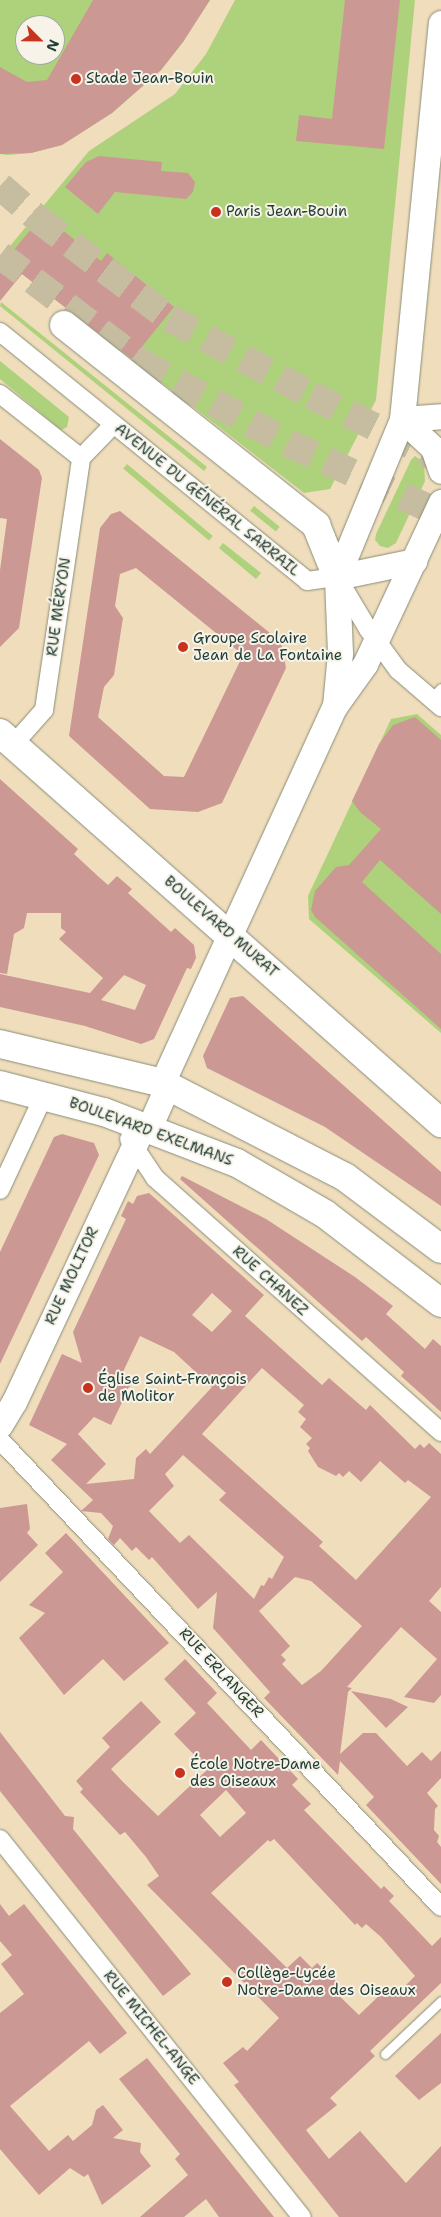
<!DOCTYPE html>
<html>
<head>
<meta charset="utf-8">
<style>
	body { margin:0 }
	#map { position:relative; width:441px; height:2217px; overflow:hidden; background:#f0ddbc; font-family:"Shantell Sans",sans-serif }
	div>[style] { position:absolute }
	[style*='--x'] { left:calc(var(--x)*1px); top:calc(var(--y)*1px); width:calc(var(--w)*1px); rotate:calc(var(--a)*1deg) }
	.green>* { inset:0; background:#aed27c; transform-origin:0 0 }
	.building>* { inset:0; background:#cc9894 }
	.highway-tunnel>* { height:28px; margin-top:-14px; transform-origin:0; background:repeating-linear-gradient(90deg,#c6bda1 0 28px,transparent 0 42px) }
	.roads { filter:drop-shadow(0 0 1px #888d78) drop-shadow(0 0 1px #888d78) }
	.lane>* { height:9px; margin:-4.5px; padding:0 4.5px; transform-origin:4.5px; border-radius:4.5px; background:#fff }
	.street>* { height:18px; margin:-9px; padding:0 9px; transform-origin:9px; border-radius:9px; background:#fff }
	.secondary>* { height:25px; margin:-12.5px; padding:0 12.5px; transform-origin:12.5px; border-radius:12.5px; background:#fff }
	.primary>* { height:28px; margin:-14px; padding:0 14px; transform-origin:14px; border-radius:14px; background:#fff }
	.highway>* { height:28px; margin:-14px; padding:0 14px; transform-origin:14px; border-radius:14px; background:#fff }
	.dots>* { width:14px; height:14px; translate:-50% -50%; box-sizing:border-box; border:2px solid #f7f3e8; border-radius:50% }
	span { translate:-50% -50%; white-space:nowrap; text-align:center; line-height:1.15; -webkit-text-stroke:4px #f7f3e8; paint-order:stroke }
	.poi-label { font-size:15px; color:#1f3d34 }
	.left { translate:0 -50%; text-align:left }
	.street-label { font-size:15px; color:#1f3d34 }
	.north { position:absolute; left:15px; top:15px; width:50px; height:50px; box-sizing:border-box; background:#f7f3e8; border:1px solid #a1aaa0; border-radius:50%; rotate:113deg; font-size:14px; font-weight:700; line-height:20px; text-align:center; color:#1f3d34 }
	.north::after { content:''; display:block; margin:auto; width:18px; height:22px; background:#c8321e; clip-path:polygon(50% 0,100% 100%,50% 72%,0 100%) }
</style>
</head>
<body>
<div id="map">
	<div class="green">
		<i style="clip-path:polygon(evenodd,0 0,210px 0,183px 42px,161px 70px,112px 113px,62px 145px,31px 153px,8px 155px,0 154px,0 0,25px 25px,55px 25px,55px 55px,25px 55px,25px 25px)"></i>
		<i style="clip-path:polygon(235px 0,415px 0,376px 400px,330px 489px,304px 493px,22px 274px,0 289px,0 258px,89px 151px,175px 94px,206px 54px)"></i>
		<i style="clip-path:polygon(1px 302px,152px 423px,207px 467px,204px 471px,0 306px)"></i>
		<i style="clip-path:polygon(0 361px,69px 417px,67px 427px,61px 430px,0 379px)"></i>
		<i style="clip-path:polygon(415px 456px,424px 462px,425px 481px,396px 543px,388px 548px,380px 546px,375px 540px,376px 534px,411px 460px)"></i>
		<i style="left:127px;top:464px;width:112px;height:6px;rotate:40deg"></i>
		<i style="left:254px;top:506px;width:33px;height:6px;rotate:39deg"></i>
		<i style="clip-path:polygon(223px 543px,261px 573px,256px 579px,219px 548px)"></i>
		<i style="clip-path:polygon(417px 714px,441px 735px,441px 1033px,309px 919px,308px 896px,391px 719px)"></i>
	</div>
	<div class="building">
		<i style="clip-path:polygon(93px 0,210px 0,183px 42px,161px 70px,112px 113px,62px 145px,31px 153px,0 154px,0 67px,27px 82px,47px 80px)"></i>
		<i style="clip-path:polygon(345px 0,400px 0,384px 149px,296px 141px,299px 115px,332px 119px)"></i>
		<i style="clip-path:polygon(99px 156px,162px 162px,161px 171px,188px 173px,195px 182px,193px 192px,186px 199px,115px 192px,98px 214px,65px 187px,86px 162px)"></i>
		<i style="clip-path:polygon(40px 218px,56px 232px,60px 228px,101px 261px,107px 253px,174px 307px,132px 359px,22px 274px,0 301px,0 267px)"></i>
		<i style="clip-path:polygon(0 439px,39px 470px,42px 478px,19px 628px,0 647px,0 570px,7px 519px,0 518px)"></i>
		<i style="clip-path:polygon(evenodd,120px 511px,281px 642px,286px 668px,222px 803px,198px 812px,150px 809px,69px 736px,100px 528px,111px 514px,120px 511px,136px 568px,243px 655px,184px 777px,164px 776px,98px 717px,104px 687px,114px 675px,123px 618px,115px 606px,120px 574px,136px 568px)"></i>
		<i style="clip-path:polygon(415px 717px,441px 740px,441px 914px,380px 860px,362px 882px,441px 954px,441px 1029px,315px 917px,311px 910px,315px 891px,336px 867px,349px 865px,381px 829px,360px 812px,352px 801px,379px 744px,393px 725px)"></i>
		<i style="clip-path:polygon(evenodd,0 779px,78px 849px,74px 854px,100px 878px,108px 885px,117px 876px,132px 889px,128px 893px,171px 932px,175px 928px,194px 945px,196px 958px,191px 969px,187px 968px,154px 1039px,141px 1044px,85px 1026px,0 1007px,0 974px,90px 993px,103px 978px,59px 939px,66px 932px,61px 928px,61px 913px,27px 913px,24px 928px,14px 934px,7px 974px,0 973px,0 779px,124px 975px,146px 985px,135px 1010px,101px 1000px,124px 975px)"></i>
		<i style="clip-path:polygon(243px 996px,441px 1172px,441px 1206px,325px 1127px,207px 1068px,203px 1056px,230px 998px)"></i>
		<i style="clip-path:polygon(62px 1134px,94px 1143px,99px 1155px,0 1364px,0 1252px,54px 1137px)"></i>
		<i style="clip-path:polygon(182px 1176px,266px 1219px,355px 1277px,393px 1306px,386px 1314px,425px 1349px,433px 1339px,441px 1346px,441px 1412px,401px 1376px,404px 1372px,366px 1337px,362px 1341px,180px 1179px)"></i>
		<i style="clip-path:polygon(evenodd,149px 1193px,264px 1295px,245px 1316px,322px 1385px,329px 1378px,366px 1410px,370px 1405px,415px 1449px,420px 1444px,424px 1448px,429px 1443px,441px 1454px,441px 1587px,429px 1601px,441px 1612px,441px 1695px,434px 1703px,404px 1697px,437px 1659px,401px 1627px,347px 1687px,352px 1688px,348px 1692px,340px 1754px,363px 1733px,376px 1733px,407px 1766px,422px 1752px,431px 1761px,441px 1751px,441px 1778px,427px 1793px,438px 1806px,435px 1809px,434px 1830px,439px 1836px,437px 1842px,441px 1847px,441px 1884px,366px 1805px,374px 1797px,360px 1782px,340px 1761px,338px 1775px,264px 1698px,270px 1692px,213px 1628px,217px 1592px,198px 1609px,152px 1557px,149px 1560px,136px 1547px,132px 1551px,120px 1538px,114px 1545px,108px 1539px,113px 1526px,101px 1513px,81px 1511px,93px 1500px,51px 1460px,67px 1444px,29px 1425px,62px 1354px,82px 1363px,73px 1332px,126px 1219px,121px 1216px,128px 1201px,133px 1204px,137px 1196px,149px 1193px,212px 1293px,232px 1311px,212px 1332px,192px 1315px,212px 1293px,149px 1193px,140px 1336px,174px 1352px,212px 1387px,150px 1454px,146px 1449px,136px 1458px,134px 1479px,86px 1484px,106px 1464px,78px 1434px,94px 1417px,111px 1425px,132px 1382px,121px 1376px,140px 1336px,149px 1193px,262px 1368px,304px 1405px,298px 1412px,306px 1419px,300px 1427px,312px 1438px,306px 1444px,310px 1448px,308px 1451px,318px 1467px,336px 1476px,339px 1473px,343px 1477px,349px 1471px,361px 1482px,380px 1461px,405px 1483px,408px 1480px,431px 1497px,356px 1580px,319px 1546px,323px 1542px,202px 1434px,262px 1368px,149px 1193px,183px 1455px,226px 1493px,219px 1500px,284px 1557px,272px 1579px,269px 1577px,264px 1586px,261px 1585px,254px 1599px,189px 1535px,180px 1543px,149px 1511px,174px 1486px,165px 1474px,183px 1455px,149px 1193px,295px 1577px,311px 1581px,362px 1626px,321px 1671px,302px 1685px,282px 1664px,286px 1660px,281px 1655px,290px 1646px,259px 1611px,295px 1577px)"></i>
		<i style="clip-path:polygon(27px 1504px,30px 1529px,27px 1533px,38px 1545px,0 1582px,0 1508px)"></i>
		<i style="clip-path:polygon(66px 1533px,169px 1643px,124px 1681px,103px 1659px,64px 1695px,19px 1638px,45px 1613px,29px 1605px,63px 1572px,45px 1553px)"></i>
		<i style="clip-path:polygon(evenodd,185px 1659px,217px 1693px,207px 1703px,251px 1750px,261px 1740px,298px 1779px,292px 1785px,311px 1804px,304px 1810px,381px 1889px,384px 1886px,394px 1896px,389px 1901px,432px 1946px,441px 1937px,441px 1983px,370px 2051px,375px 2056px,330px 2098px,337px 2105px,306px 2130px,329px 2159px,360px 2131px,406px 2183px,441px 2146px,441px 2217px,339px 2217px,234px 2085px,239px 2082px,223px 2063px,243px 2047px,247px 2051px,279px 2018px,147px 1885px,159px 1876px,146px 1857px,125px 1832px,120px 1835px,80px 1792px,83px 1789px,76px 1781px,110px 1747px,102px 1738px,141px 1701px,161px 1722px,111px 1769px,123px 1782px,158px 1816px,208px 1769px,174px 1734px,196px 1713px,164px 1679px,185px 1659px,226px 1790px,246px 1813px,220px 1837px,200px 1815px,226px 1790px,185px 1659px,274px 1839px,355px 1925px,357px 1923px,362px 1928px,366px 1924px,381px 1937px,415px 1976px,396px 1995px,388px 1987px,359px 2015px,333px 1990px,339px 1984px,317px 1963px,312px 1968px,300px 1956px,287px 1968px,211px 1893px,268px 1840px,270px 1842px,274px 1839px)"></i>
		<i style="clip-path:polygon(351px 1691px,391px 1699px,408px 1707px,386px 1728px)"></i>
		<i style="clip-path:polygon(0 1732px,65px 1816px,74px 1817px,73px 1829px,191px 1974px,163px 1996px,0 1791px)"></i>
		<i style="clip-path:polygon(0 1904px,9px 1916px,24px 1904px,127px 2033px,100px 2054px,89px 2041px,10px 2106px,49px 2151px,68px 2135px,73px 2141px,92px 2125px,96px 2110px,103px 2105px,123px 2130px,113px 2138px,141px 2143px,140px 2152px,151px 2166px,102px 2205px,88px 2174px,84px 2177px,70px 2168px,39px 2195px,0 2149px,0 2013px,24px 1994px,1px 1964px,12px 1955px,0 1941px)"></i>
		<i style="clip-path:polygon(441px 2033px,441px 2083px,419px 2100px,395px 2076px)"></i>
		<i style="clip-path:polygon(147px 2058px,258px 2197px,274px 2217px,219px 2217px,206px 2199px,184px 2217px,140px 2217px,188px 2175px,175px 2159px,180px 2154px,119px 2079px)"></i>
	</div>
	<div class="highway-tunnel">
		<i style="--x:0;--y:186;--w:50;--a:41"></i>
		<i style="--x:38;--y:219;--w:164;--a:37.1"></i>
		<i style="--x:169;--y:318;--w:162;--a:28.5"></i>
		<i style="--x:311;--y:395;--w:145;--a:26.6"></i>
		<i style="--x:0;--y:255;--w:176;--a:37.4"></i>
		<i style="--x:140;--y:362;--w:169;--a:28.7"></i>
		<i style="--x:288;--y:443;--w:169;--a:24.9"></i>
	</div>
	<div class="roads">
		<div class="lane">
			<i style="--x:431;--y:698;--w:14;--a:-45"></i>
			<i style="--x:385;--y:2054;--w:77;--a:-43.4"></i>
		</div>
		<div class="street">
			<i style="--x:0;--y:332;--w:395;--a:39"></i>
			<i style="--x:307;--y:581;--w:30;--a:-8"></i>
			<i style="--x:337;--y:577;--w:61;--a:59.2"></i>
			<i style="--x:368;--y:629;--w:51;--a:53.8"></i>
			<i style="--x:398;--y:670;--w:57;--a:40.7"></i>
			<i style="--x:0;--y:394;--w:103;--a:38.3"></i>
			<i style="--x:81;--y:458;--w:46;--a:-45.9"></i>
			<i style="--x:13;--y:745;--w:47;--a:-48.5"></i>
			<i style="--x:44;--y:710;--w:255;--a:-81.6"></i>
			<i style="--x:129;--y:1139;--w:47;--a:56.3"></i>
			<i style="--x:155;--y:1178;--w:383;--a:41.6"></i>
			<i style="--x:0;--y:1190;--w:105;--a:-65.1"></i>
			<i style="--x:0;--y:1440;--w:642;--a:46.64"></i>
			<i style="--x:0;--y:1839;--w:484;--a:51.4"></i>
		</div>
		<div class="secondary">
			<i style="--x:402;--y:419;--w:42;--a:43.1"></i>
			<i style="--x:433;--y:448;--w:24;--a:71"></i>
			<i style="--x:402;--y:419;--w:39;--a:-4"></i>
			<i style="--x:337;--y:577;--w:79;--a:-11.7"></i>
			<i style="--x:335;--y:706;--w:53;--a:-84.6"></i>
			<i style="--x:340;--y:653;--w:76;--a:-92.3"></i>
			<i style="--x:337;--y:577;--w:171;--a:-67.6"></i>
			<i style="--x:402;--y:419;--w:398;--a:-84.4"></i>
			<i style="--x:0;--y:1425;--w:27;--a:-59"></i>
			<i style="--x:14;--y:1402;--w:304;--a:-64.9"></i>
			<i style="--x:143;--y:1127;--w:11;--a:-34"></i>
			<i style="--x:152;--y:1121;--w:30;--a:-66"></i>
			<i style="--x:164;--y:1094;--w:11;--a:-100"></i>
			<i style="--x:162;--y:1083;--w:415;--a:-65.4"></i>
			<i style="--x:335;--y:706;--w:52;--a:-54.5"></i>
			<i style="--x:365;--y:664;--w:179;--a:-64.9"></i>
		</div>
		<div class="primary">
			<i style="--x:0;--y:733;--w:589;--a:41.49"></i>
			<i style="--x:0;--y:1044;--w:167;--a:13.5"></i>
			<i style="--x:162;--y:1083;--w:206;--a:27.2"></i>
			<i style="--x:345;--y:1177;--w:120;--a:36.9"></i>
			<i style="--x:0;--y:1085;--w:107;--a:14.6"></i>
			<i style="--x:104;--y:1112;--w:142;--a:21"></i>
			<i style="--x:237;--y:1163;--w:102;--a:30.1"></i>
			<i style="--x:325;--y:1214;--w:146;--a:37.5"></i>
		</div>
		<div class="highway">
			<i style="--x:64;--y:325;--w:322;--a:38.4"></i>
			<i style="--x:316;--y:525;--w:56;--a:68"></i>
		</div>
	</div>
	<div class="dots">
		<i style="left:76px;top:79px;background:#c8321e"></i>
		<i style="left:216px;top:212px;background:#c8321e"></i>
		<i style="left:183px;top:647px;background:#c8321e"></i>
		<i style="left:88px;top:1388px;background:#c8321e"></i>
		<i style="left:180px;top:1773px;background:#c8321e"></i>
		<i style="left:227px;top:1982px;background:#c8321e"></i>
	</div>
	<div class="poi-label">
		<span class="left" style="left:86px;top:79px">Stade Jean-Bouin</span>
		<span class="left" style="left:226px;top:212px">Paris Jean-Bouin</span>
		<span class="left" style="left:193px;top:647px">Groupe Scolaire<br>Jean de La Fontaine</span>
		<span class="left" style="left:98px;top:1388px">Église Saint-François<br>de Molitor</span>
		<span class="left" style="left:190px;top:1773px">École Notre-Dame<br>des Oiseaux</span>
		<span class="left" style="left:237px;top:1982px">Collège-Lycée<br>Notre-Dame des Oiseaux</span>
	</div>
	<div class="street-label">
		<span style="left:207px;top:500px;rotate:39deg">AVENUE DU GÉNÉRAL SARRAIL</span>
		<span style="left:59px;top:607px;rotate:-82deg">RUE MÉRYON</span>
		<span style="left:221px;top:927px;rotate:41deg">BOULEVARD MURAT</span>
		<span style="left:151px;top:1132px;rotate:20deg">BOULEVARD EXELMANS</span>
		<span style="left:72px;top:1276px;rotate:-65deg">RUE MOLITOR</span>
		<span style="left:270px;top:1281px;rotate:42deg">RUE CHANEZ</span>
		<span style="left:221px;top:1673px;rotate:47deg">RUE ERLANGER</span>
		<span style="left:151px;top:2028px;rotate:51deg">RUE MICHEL-ANGE</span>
	</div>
	<div class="north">N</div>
</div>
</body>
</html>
